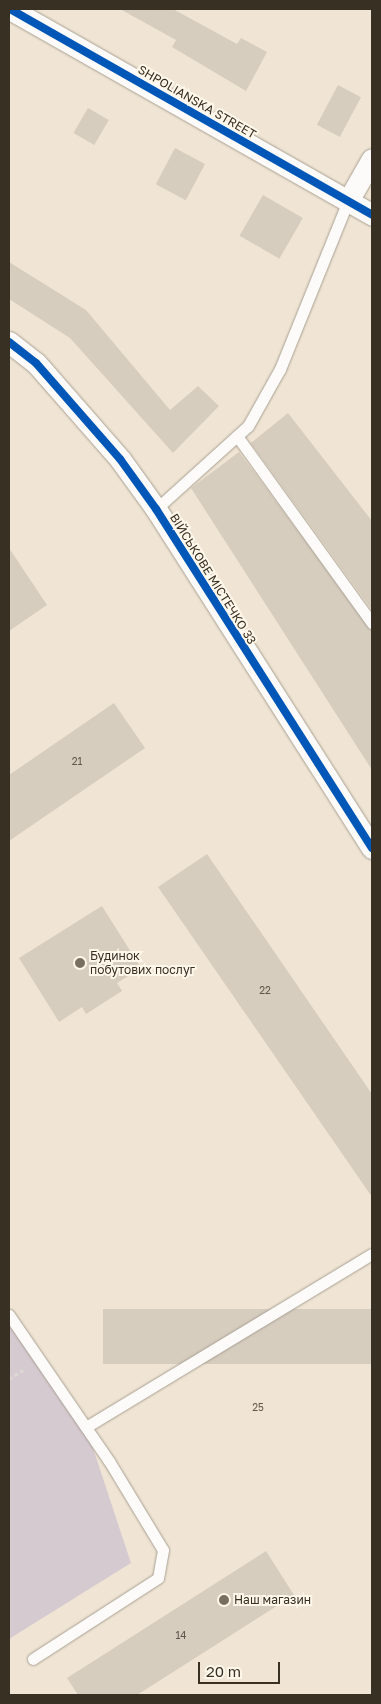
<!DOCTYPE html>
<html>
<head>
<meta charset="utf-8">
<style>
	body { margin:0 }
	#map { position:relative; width:381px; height:1704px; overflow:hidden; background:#f0e5d4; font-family:"Golos Text",sans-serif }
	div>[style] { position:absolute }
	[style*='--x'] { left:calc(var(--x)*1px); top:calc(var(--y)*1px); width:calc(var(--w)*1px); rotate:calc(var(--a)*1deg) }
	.green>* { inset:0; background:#d6cad1 }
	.building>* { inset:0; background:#d6cdbf; transform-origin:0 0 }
	.path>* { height:3px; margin-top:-1.5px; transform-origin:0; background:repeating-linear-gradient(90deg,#dcd8d3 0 4px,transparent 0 6.5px) }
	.roads { filter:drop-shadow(0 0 1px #a8a093) drop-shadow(0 0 1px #a8a093) }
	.lane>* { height:11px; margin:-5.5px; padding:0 5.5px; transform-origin:5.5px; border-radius:5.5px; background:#fdfbf9 }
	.street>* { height:21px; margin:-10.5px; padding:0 10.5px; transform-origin:10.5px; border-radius:10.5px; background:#fdfbf9 }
	.cycleway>* { height:8px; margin:-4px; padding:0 4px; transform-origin:4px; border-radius:4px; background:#0057b8 }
	.dots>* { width:14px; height:14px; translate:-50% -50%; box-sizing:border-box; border:2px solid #fff7ea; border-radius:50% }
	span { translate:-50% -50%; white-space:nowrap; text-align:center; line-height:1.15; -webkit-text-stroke:4px #fff7ea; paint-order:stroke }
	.number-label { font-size:10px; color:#5f574a }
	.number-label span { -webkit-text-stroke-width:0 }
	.street-label { font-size:12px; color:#373023 }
	.poi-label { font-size:12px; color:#373023 }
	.left { translate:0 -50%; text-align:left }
	.frame { position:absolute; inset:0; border:10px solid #373023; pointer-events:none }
	.scale { position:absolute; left:198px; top:1662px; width:82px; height:22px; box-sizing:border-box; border:2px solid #373023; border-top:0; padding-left:6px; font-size:15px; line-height:18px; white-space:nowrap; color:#373023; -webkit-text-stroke:4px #fff7ea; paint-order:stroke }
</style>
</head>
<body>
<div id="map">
	<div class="green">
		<i style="clip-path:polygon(9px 1312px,86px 1427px,131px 1563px,9px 1639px)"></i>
	</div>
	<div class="building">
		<i style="clip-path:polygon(120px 9px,173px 9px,237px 44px,241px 38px,267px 52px,246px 91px,172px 47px,176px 40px)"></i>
		<i style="left:338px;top:85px;width:26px;height:45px;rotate:28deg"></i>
		<i style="left:88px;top:108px;width:24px;height:29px;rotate:30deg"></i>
		<i style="left:175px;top:148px;width:34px;height:41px;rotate:28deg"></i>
		<i style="left:263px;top:195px;width:46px;height:47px;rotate:30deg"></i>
		<i style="clip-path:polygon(9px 262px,86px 310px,170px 410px,198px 386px,219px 406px,173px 453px,70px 338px,9px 299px)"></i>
		<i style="clip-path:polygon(288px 413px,372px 521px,372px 610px,251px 443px)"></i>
		<i style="clip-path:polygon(239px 452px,372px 630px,372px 770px,191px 488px)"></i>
		<i style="clip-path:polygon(9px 548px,47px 605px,9px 631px)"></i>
		<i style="clip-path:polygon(114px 703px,145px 748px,9px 841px,9px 775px)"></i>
		<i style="clip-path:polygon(207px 854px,372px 1094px,372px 1197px,158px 887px)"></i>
		<i style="clip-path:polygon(102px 906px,141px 968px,117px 983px,122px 991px,86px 1014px,82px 1007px,59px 1022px,19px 958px)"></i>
		<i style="left:372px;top:1309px;width:55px;height:269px;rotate:90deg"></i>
		<i style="clip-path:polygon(266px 1551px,294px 1595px,137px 1695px,78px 1695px,67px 1678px)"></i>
	</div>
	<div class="path">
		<i style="--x:9;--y:1379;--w:17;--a:-33"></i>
	</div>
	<div class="roads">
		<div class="lane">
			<i style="--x:237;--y:436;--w:231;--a:54.2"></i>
			<i style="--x:156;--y:509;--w:124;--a:-42.1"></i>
			<i style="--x:248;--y:426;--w:65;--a:-60.7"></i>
			<i style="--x:280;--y:369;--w:181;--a:-68"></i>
			<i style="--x:9;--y:1315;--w:177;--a:55.6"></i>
			<i style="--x:109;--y:1461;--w:104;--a:58.8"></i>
			<i style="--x:163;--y:1550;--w:28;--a:100"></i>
			<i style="--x:158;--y:1578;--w:149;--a:147.1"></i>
			<i style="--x:86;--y:1427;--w:334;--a:-31.2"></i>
		</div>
		<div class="street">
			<i style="--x:10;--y:9;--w:417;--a:29.6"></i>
			<i style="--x:348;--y:201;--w:48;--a:-60.3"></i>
			<i style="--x:9;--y:342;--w:34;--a:38"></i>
			<i style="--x:36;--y:363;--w:128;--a:48.8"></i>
			<i style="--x:120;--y:459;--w:62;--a:54.2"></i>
			<i style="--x:156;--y:509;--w:402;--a:57.5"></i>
		</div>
	</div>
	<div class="cycleway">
		<i style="--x:10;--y:9;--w:417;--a:29.6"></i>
		<i style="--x:9;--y:342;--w:34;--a:38"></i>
		<i style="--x:36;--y:363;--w:128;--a:48.8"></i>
		<i style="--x:120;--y:459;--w:62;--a:54.2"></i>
		<i style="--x:156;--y:509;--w:402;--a:57.5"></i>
	</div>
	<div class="dots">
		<i style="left:80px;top:963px;background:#786f61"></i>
		<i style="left:224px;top:1600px;background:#786f61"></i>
	</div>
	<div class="number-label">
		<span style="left:77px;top:762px">21</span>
		<span style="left:265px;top:991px">22</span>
		<span style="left:258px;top:1408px">25</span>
		<span style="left:181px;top:1636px">14</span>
	</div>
	<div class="street-label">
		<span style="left:197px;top:102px;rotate:30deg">SHPOLIANSKA STREET</span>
		<span style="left:213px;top:579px;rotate:58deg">ВІЙСЬКОВЕ МІСТЕЧКО 33</span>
	</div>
	<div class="poi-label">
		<span class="left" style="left:90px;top:963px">Будинок<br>побутових послуг</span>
		<span class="left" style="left:234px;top:1600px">Наш магазин</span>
	</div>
	<div class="frame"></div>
	<div class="scale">20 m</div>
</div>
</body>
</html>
